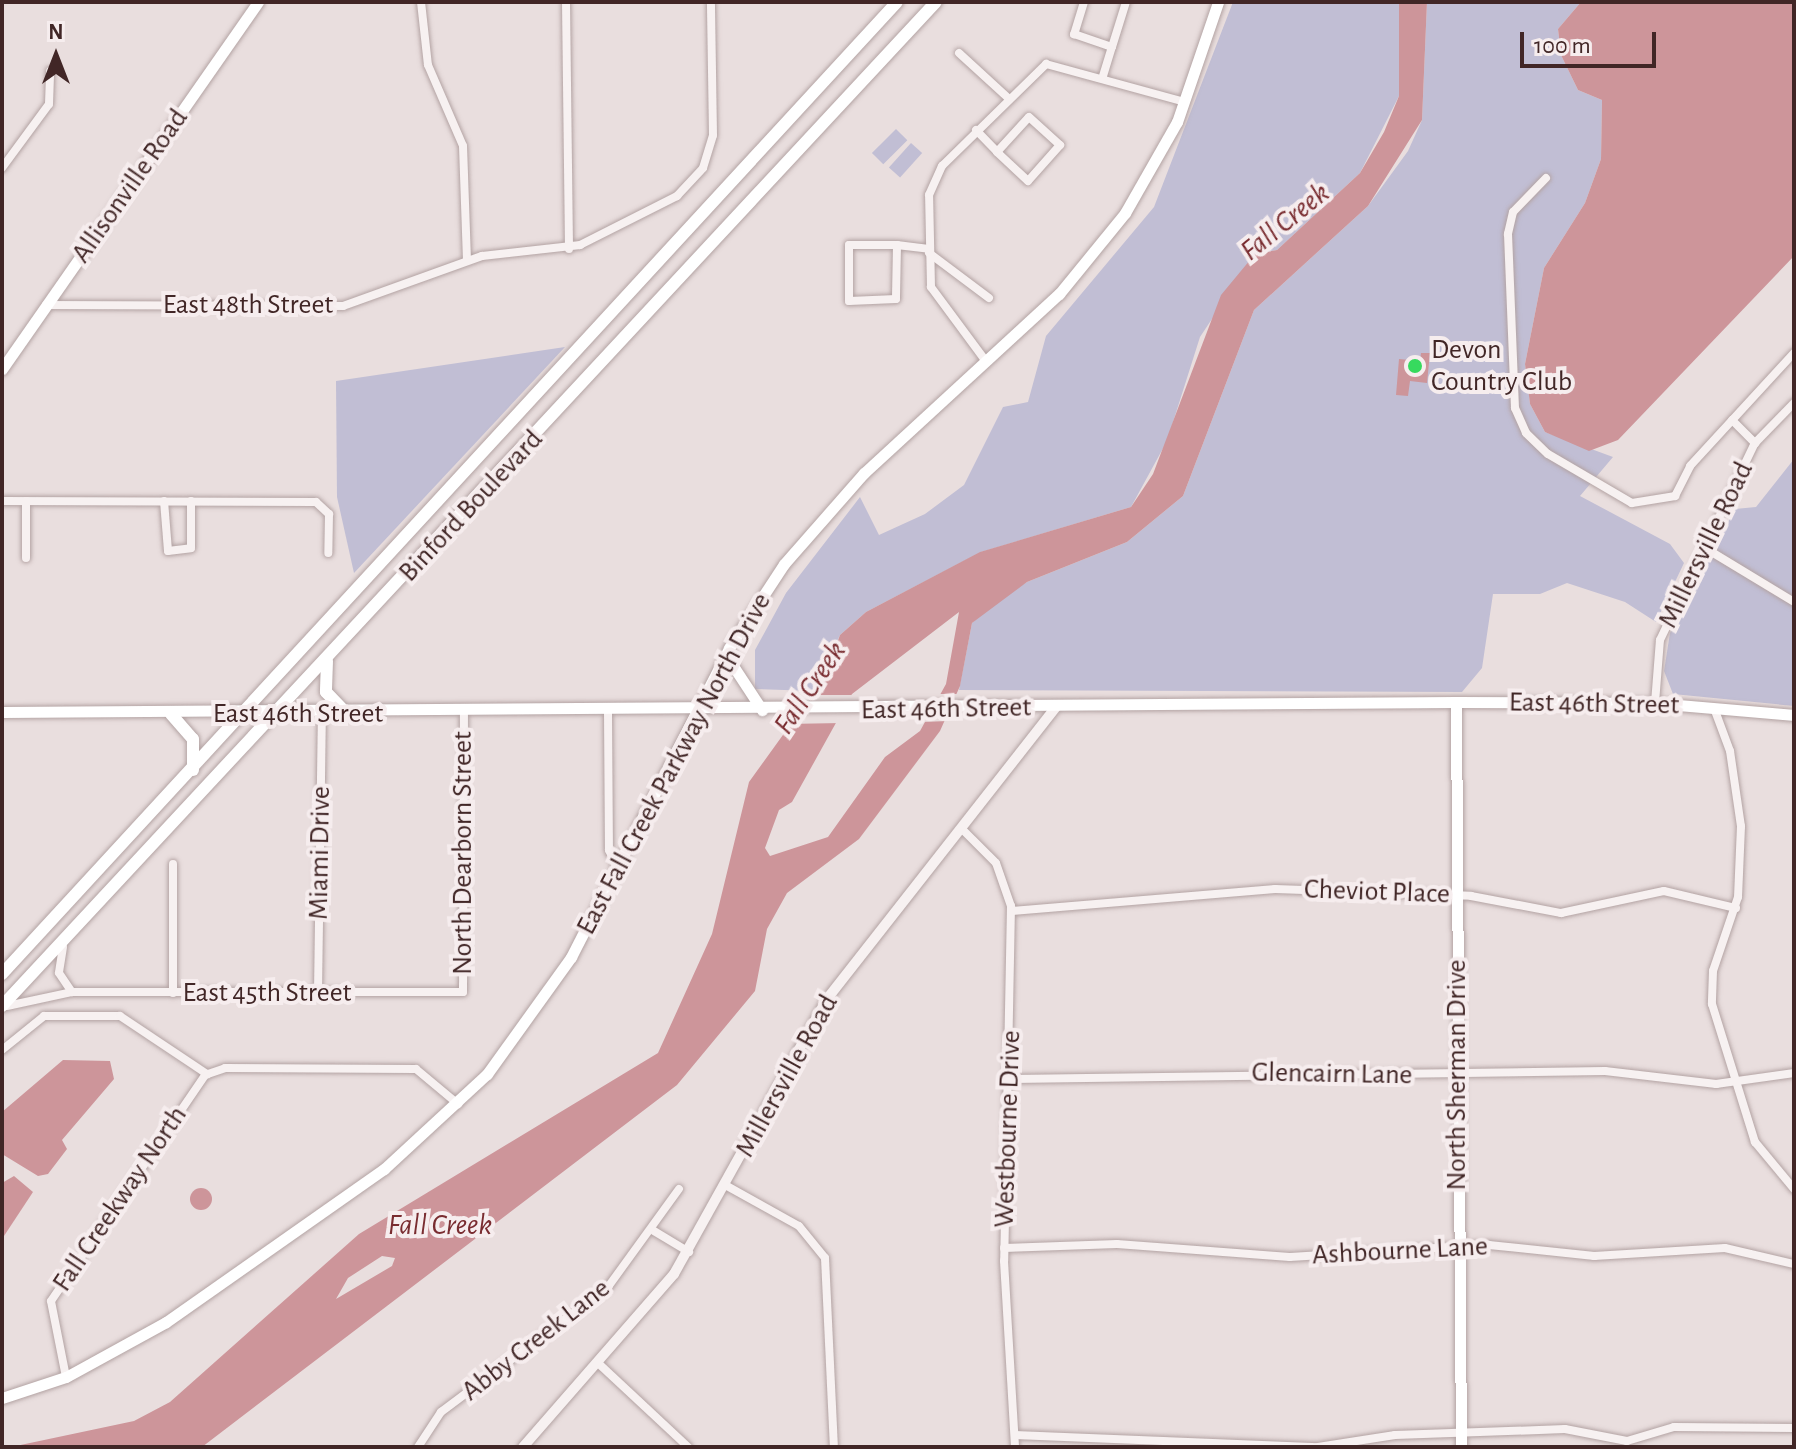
<!DOCTYPE html>
<html>
<head>
<meta charset="utf-8">
<style>
	body { margin:0 }
	#map { position:relative; width:1796px; height:1449px; overflow:hidden; background:#e9dede; font-family:"Alegreya Sans",sans-serif }
	div>[style] { position:absolute }
	[style*='--x'] { left:calc(var(--x)*1px); top:calc(var(--y)*1px); width:calc(var(--w)*1px); rotate:calc(var(--a)*1deg) }
	.green>* { inset:0; background:#c1bed4; transform-origin:0 0 }
	.water>* { inset:0; background:#cd959a }
	.round { border-radius:50% }
	.pier>* { inset:0; background:#e9dede }
	.roads { filter:drop-shadow(0 0 2px #b3a3a3) drop-shadow(0 0 2px #b3a3a3) }
	.minor>* { height:8px; margin:-4px; padding:0 4px; transform-origin:4px; border-radius:4px; background:#f7f1f1 }
	.tertiary>* { height:10px; margin:-5px; padding:0 5px; transform-origin:5px; border-radius:5px; background:#f7f1f1 }
	.secondary>* { height:11px; margin:-5.5px; padding:0 5.5px; transform-origin:5.5px; border-radius:5.5px; background:#fff }
	.primary>* { height:12px; margin:-6px; padding:0 6px; transform-origin:6px; border-radius:6px; background:#fff }
	.dots>* { width:22px; height:22px; translate:-50% -50%; box-sizing:border-box; border:4px solid #f6edee; border-radius:50% }
	span { translate:-50% -50%; white-space:nowrap; text-align:center; line-height:1.15; -webkit-text-stroke:8px #f6edee; paint-order:stroke }
	.street-label { font-size:28px; color:#412626 }
	.poi-label { font-size:28px; color:#412626 }
	.left { translate:0 -50%; text-align:left }
	.water-label { font-size:30px; color:#792c30; font-style:italic }
	.frame { position:absolute; inset:0; border:4px solid #412626; pointer-events:none }
	.north { position:absolute; left:16px; top:16px; width:80px; height:80px; -webkit-text-stroke:6px #f6edee; paint-order:stroke; rotate:0deg; font-size:22px; font-weight:700; line-height:32px; text-align:center; color:#412626 }
	.north::after { content:''; display:block; margin:auto; width:28px; height:36px; background:#412626; clip-path:polygon(50% 0,100% 100%,50% 72%,0 100%) }
	.scale { position:absolute; left:1520px; top:32px; width:136px; height:36px; box-sizing:border-box; border:4px solid #412626; border-top:0; padding-left:10px; font-size:24px; line-height:28px; white-space:nowrap; color:#412626; -webkit-text-stroke:6px #f6edee; paint-order:stroke }
</style>
</head>
<body>
<div id="map">
	<div class="green">
		<i style="clip-path:polygon(1233px 2px,1399px 2px,1399px 96px,1360px 173px,1277px 250px,1255px 254px,1200px 337px,1167px 441px,1131px 507px,981px 552px,866px 612px,840px 635px,814px 691px,755px 689px,755px 650px,786px 593px,860px 497px,879px 535px,925px 514px,964px 485px,1003px 407px,1028px 402px,1046px 336px,1154px 207px)"></i>
		<i style="clip-path:polygon(1427px 2px,1581px 2px,1558px 29px,1561px 55px,1578px 90px,1602px 100px,1601px 159px,1585px 203px,1544px 268px,1525px 364px,1530px 404px,1545px 432px,1613px 457px,1580px 496px,1670px 544px,1684px 563px,1656px 622px,1625px 602px,1567px 583px,1540px 594px,1493px 594px,1482px 668px,1462px 692px,959px 690px,972px 623px,991px 605px,1027px 582px,1127px 542px,1183px 496px,1254px 310px,1368px 206px,1408px 151px,1422px 120px)"></i>
		<i style="left:896px;top:129px;width:16px;height:34px;rotate:45deg"></i>
		<i style="left:911px;top:143px;width:15px;height:33px;rotate:42deg"></i>
		<i style="clip-path:polygon(565px 347px,354px 573px,337px 497px,336px 381px)"></i>
		<i style="clip-path:polygon(1794px 459px,1794px 706px,1673px 694px,1664px 671px,1670px 633px,1735px 509px,1756px 507px)"></i>
	</div>
	<div class="water">
		<i style="clip-path:polygon(evenodd,1399px 2px,1427px 2px,1422px 120px,1368px 206px,1254px 310px,1183px 496px,1127px 542px,1027px 582px,972px 623px,960px 686px,940px 731px,859px 839px,787px 893px,767px 929px,755px 991px,677px 1085px,202px 1447px,11px 1447px,134px 1421px,170px 1402px,359px 1234px,658px 1053px,712px 934px,749px 782px,824px 678px,840px 635px,866px 612px,980px 552px,1131px 507px,1153px 474px,1221px 295px,1255px 254px,1277px 250px,1360px 173px,1384px 132px,1399px 96px,1399px 2px,959px 612px,946px 684px,920px 731px,885px 757px,828px 837px,770px 856px,765px 848px,779px 810px,792px 802px,852px 694px,959px 612px,1399px 2px,382px 1256px,395px 1258px,392px 1266px,336px 1299px,348px 1278px,382px 1256px)"></i>
		<i style="clip-path:polygon(1581px 2px,1794px 2px,1794px 256px,1618px 440px,1589px 451px,1545px 432px,1530px 404px,1525px 364px,1544px 268px,1585px 203px,1601px 159px,1602px 100px,1578px 90px,1561px 55px,1558px 29px)"></i>
		<i style="clip-path:polygon(1421px 353px,1430px 353px,1427px 383px,1410px 381px,1408px 396px,1396px 395px,1399px 359px,1420px 361px)"></i>
		<i style="clip-path:polygon(63px 1060px,110px 1061px,114px 1079px,62px 1140px,67px 1149px,48px 1174px,38px 1176px,2px 1154px,2px 1112px)"></i>
		<i style="clip-path:polygon(14px 1176px,33px 1192px,2px 1239px,2px 1183px)"></i>
		<i class="round" style="left:190px;top:1188px;width:22px;height:22px"></i>
	</div>
	<div class="pier">
		<i style="clip-path:polygon(936px 694px,961px 694px,949px 721px,920px 722px)"></i>
		<i style="clip-path:polygon(807px 695px,857px 695px,842px 723px,786px 724px)"></i>
	</div>
	<div class="roads">
		<div class="minor">
			<i style="--x:421;--y:2;--w:63;--a:83.7"></i>
			<i style="--x:428;--y:65;--w:88;--a:66.6"></i>
			<i style="--x:463;--y:146;--w:114;--a:88"></i>
			<i style="--x:566;--y:2;--w:247;--a:89.3"></i>
			<i style="--x:1084;--y:2;--w:34;--a:107"></i>
			<i style="--x:1074;--y:34;--w:40;--a:18.9"></i>
			<i style="--x:1112;--y:47;--w:47;--a:-72.7"></i>
			<i style="--x:959;--y:53;--w:65;--a:42.5"></i>
			<i style="--x:1103;--y:76;--w:30;--a:-73"></i>
			<i style="--x:1029;--y:117;--w:42;--a:42.1"></i>
			<i style="--x:1060;--y:145;--w:48;--a:131.6"></i>
			<i style="--x:1028;--y:181;--w:42;--a:-136.9"></i>
			<i style="--x:997;--y:152;--w:47;--a:-47.6"></i>
			<i style="--x:976;--y:130;--w:30;--a:46"></i>
			<i style="--x:2;--y:168;--w:79;--a:-53.7"></i>
			<i style="--x:49;--y:104;--w:33;--a:-88"></i>
			<i style="--x:1546;--y:178;--w:47;--a:134.1"></i>
			<i style="--x:1513;--y:212;--w:23;--a:103"></i>
			<i style="--x:1508;--y:234;--w:174;--a:87.7"></i>
			<i style="--x:1515;--y:408;--w:27;--a:66"></i>
			<i style="--x:1526;--y:433;--w:30;--a:44"></i>
			<i style="--x:1548;--y:454;--w:97;--a:30.3"></i>
			<i style="--x:1632;--y:503;--w:44;--a:-9.2"></i>
			<i style="--x:1675;--y:496;--w:34;--a:-63"></i>
			<i style="--x:1690;--y:466;--w:154;--a:-47.4"></i>
			<i style="--x:849;--y:245;--w:48;--a:0"></i>
			<i style="--x:897;--y:245;--w:54;--a:91.1"></i>
			<i style="--x:896;--y:299;--w:47;--a:177.6"></i>
			<i style="--x:849;--y:301;--w:56;--a:-90"></i>
			<i style="--x:897;--y:245;--w:32;--a:7"></i>
			<i style="--x:929;--y:253;--w:75;--a:36.9"></i>
			<i style="--x:46;--y:305;--w:297;--a:0.2"></i>
			<i style="--x:343;--y:306;--w:148;--a:-19.8"></i>
			<i style="--x:482;--y:256;--w:99;--a:-6.4"></i>
			<i style="--x:580;--y:245;--w:109;--a:-26.8"></i>
			<i style="--x:677;--y:196;--w:38;--a:-47"></i>
			<i style="--x:703;--y:168;--w:34;--a:-73"></i>
			<i style="--x:713;--y:135;--w:133;--a:-90.9"></i>
			<i style="--x:985;--y:360;--w:91;--a:-126.5"></i>
			<i style="--x:931;--y:287;--w:92;--a:-91.2"></i>
			<i style="--x:929;--y:195;--w:32;--a:-66"></i>
			<i style="--x:942;--y:166;--w:146;--a:-44.4"></i>
			<i style="--x:1046;--y:64;--w:144;--a:15.3"></i>
			<i style="--x:1732;--y:420;--w:33;--a:45"></i>
			<i style="--x:2;--y:501;--w:314;--a:0.2"></i>
			<i style="--x:316;--y:502;--w:18;--a:43"></i>
			<i style="--x:329;--y:514;--w:39;--a:91"></i>
			<i style="--x:164;--y:501;--w:50;--a:85.4"></i>
			<i style="--x:168;--y:551;--w:23;--a:-7"></i>
			<i style="--x:191;--y:548;--w:47;--a:-90"></i>
			<i style="--x:1705;--y:548;--w:104;--a:31.2"></i>
			<i style="--x:26;--y:558;--w:57;--a:-90"></i>
			<i style="--x:1655;--y:703;--w:63;--a:-85.5"></i>
			<i style="--x:1660;--y:640;--w:219;--a:-64.3"></i>
			<i style="--x:1755;--y:443;--w:56;--a:-45.7"></i>
			<i style="--x:1714;--y:708;--w:46;--a:69.6"></i>
			<i style="--x:1730;--y:751;--w:76;--a:81.7"></i>
			<i style="--x:1741;--y:826;--w:71;--a:92.4"></i>
			<i style="--x:1738;--y:897;--w:78;--a:108.7"></i>
			<i style="--x:1713;--y:971;--w:33;--a:92"></i>
			<i style="--x:1712;--y:1004;--w:145;--a:72.7"></i>
			<i style="--x:1755;--y:1142;--w:61;--a:50.3"></i>
			<i style="--x:608;--y:712;--w:138;--a:89.6"></i>
			<i style="--x:609;--y:850;--w:21;--a:65"></i>
			<i style="--x:961;--y:828;--w:49;--a:45"></i>
			<i style="--x:996;--y:863;--w:46;--a:70.8"></i>
			<i style="--x:1011;--y:906;--w:355;--a:91.1"></i>
			<i style="--x:1004;--y:1261;--w:186;--a:86.6"></i>
			<i style="--x:173;--y:864;--w:129;--a:90"></i>
			<i style="--x:1012;--y:911;--w:264;--a:-4.8"></i>
			<i style="--x:1275;--y:889;--w:196;--a:2"></i>
			<i style="--x:1471;--y:896;--w:92;--a:10.7"></i>
			<i style="--x:1561;--y:913;--w:105;--a:-12.1"></i>
			<i style="--x:1664;--y:891;--w:74;--a:13.3"></i>
			<i style="--x:63;--y:947;--w:26;--a:99"></i>
			<i style="--x:59;--y:973;--w:23;--a:56"></i>
			<i style="--x:318;--y:993;--w:280;--a:-89.2"></i>
			<i style="--x:7;--y:1006;--w:66;--a:-12.2"></i>
			<i style="--x:72;--y:992;--w:391;--a:0"></i>
			<i style="--x:463;--y:992;--w:279;--a:-89.8"></i>
			<i style="--x:2;--y:1050;--w:54;--a:-39"></i>
			<i style="--x:44;--y:1016;--w:76;--a:0"></i>
			<i style="--x:120;--y:1016;--w:105;--a:33.7"></i>
			<i style="--x:1012;--y:1079;--w:593;--a:-0.77"></i>
			<i style="--x:1605;--y:1071;--w:112;--a:6.7"></i>
			<i style="--x:1716;--y:1084;--w:79;--a:-8"></i>
			<i style="--x:727;--y:1186;--w:82;--a:29.1"></i>
			<i style="--x:799;--y:1226;--w:41;--a:50.9"></i>
			<i style="--x:825;--y:1258;--w:189;--a:87.3"></i>
			<i style="--x:654;--y:1231;--w:41;--a:31"></i>
			<i style="--x:1004;--y:1248;--w:113;--a:-2"></i>
			<i style="--x:1117;--y:1244;--w:173;--a:4.3"></i>
			<i style="--x:1290;--y:1257;--w:199;--a:-3.5"></i>
			<i style="--x:1489;--y:1245;--w:106;--a:6"></i>
			<i style="--x:1594;--y:1256;--w:131;--a:-3.5"></i>
			<i style="--x:1725;--y:1248;--w:71;--a:13.1"></i>
			<i style="--x:598;--y:1363;--w:123;--a:43"></i>
			<i style="--x:66;--y:1377;--w:77;--a:-101.2"></i>
			<i style="--x:51;--y:1301;--w:273;--a:-55.7"></i>
			<i style="--x:205;--y:1075;--w:21;--a:-19"></i>
			<i style="--x:225;--y:1068;--w:191;--a:0.3"></i>
			<i style="--x:416;--y:1069;--w:55;--a:39.8"></i>
			<i style="--x:1015;--y:1435;--w:303;--a:2.3"></i>
			<i style="--x:1318;--y:1447;--w:78;--a:-8.9"></i>
			<i style="--x:1395;--y:1435;--w:170;--a:-2"></i>
			<i style="--x:1565;--y:1429;--w:63;--a:11"></i>
			<i style="--x:1627;--y:1441;--w:49;--a:-16.6"></i>
			<i style="--x:1674;--y:1427;--w:120;--a:0.5"></i>
			<i style="--x:418;--y:1447;--w:42;--a:-56.7"></i>
			<i style="--x:441;--y:1412;--w:209;--a:-36.8"></i>
			<i style="--x:608;--y:1287;--w:121;--a:-54.1"></i>
		</div>
		<div class="tertiary">
			<i style="--x:523;--y:1447;--w:230;--a:-48.9"></i>
			<i style="--x:674;--y:1274;--w:315;--a:-60.9"></i>
			<i style="--x:827;--y:999;--w:371;--a:-51.9"></i>
		</div>
		<div class="secondary">
			<i style="--x:2;--y:369;--w:447;--a:-55.1"></i>
			<i style="--x:726;--y:655;--w:66;--a:56.8"></i>
			<i style="--x:1456;--y:702;--w:745;--a:89.62"></i>
			<i style="--x:2;--y:712;--w:1454;--a:-0.39"></i>
			<i style="--x:1456;--y:702;--w:199;--a:0.3"></i>
			<i style="--x:1655;--y:703;--w:140;--a:4.9"></i>
			<i style="--x:2;--y:1398;--w:67;--a:-18.2"></i>
			<i style="--x:66;--y:1377;--w:114;--a:-28.8"></i>
			<i style="--x:166;--y:1322;--w:266;--a:-35.1"></i>
			<i style="--x:384;--y:1169;--w:140;--a:-42.7"></i>
			<i style="--x:487;--y:1074;--w:144;--a:-54.3"></i>
			<i style="--x:571;--y:957;--w:347;--a:-62.9"></i>
			<i style="--x:729;--y:648;--w:100;--a:-56.8"></i>
			<i style="--x:784;--y:564;--w:121;--a:-48.7"></i>
			<i style="--x:864;--y:473;--w:265;--a:-42.6"></i>
			<i style="--x:1059;--y:294;--w:104;--a:-50.8"></i>
			<i style="--x:1125;--y:213;--w:105;--a:-60.3"></i>
			<i style="--x:1177;--y:122;--w:127;--a:-71.1"></i>
		</div>
		<div class="primary">
			<i style="--x:327;--y:661;--w:31;--a:92"></i>
			<i style="--x:326;--y:692;--w:29;--a:46"></i>
			<i style="--x:171;--y:714;--w:33;--a:49"></i>
			<i style="--x:193;--y:739;--w:31;--a:90"></i>
			<i style="--x:2;--y:974;--w:1321;--a:-47.36"></i>
			<i style="--x:2;--y:1006;--w:1371;--a:-47.07"></i>
		</div>
	</div>
	<div class="dots">
		<i style="left:1415px;top:366px;background:#37da5e"></i>
	</div>
	<div class="street-label">
		<span style="left:130px;top:186px;rotate:-55deg">Allisonville Road</span>
		<span style="left:248px;top:305px">East 48th Street</span>
		<span style="left:471px;top:506px;rotate:-47deg">Binford Boulevard</span>
		<span style="left:1706px;top:545px;rotate:-64deg">Millersville Road</span>
		<span style="left:1594px;top:704px;rotate:1deg">East 46th Street</span>
		<span style="left:946px;top:709px;rotate:-1deg">East 46th Street</span>
		<span style="left:298px;top:714px">East 46th Street</span>
		<span style="left:674px;top:764px;rotate:-62deg">East Fall Creek Parkway North Drive</span>
		<span style="left:320px;top:853px;rotate:-89deg">Miami Drive</span>
		<span style="left:463px;top:853px;rotate:-90deg">North Dearborn Street</span>
		<span style="left:1377px;top:892px;rotate:2deg">Cheviot Place</span>
		<span style="left:267px;top:993px">East 45th Street</span>
		<span style="left:1332px;top:1074px;rotate:1deg">Glencairn Lane</span>
		<span style="left:1457px;top:1075px;rotate:-90deg">North Sherman Drive</span>
		<span style="left:787px;top:1076px;rotate:-61deg">Millersville Road</span>
		<span style="left:1008px;top:1129px;rotate:-88deg">Westbourne Drive</span>
		<span style="left:120px;top:1199px;rotate:-56deg">Fall Creekway North</span>
		<span style="left:1400px;top:1251px;rotate:-3deg">Ashbourne Lane</span>
		<span style="left:536px;top:1340px;rotate:-38deg">Abby Creek Lane</span>
	</div>
	<div class="poi-label">
		<span class="left" style="left:1431px;top:366px">Devon<br>Country Club</span>
	</div>
	<div class="water-label">
		<span style="left:1285px;top:222px;rotate:-39deg">Fall Creek</span>
		<span style="left:810px;top:688px;rotate:-56deg">Fall Creek</span>
		<span style="left:440px;top:1225px">Fall Creek</span>
	</div>
	<div class="frame"></div>
	<div class="north">N</div>
	<div class="scale">100 m</div>
</div>
</body>
</html>
